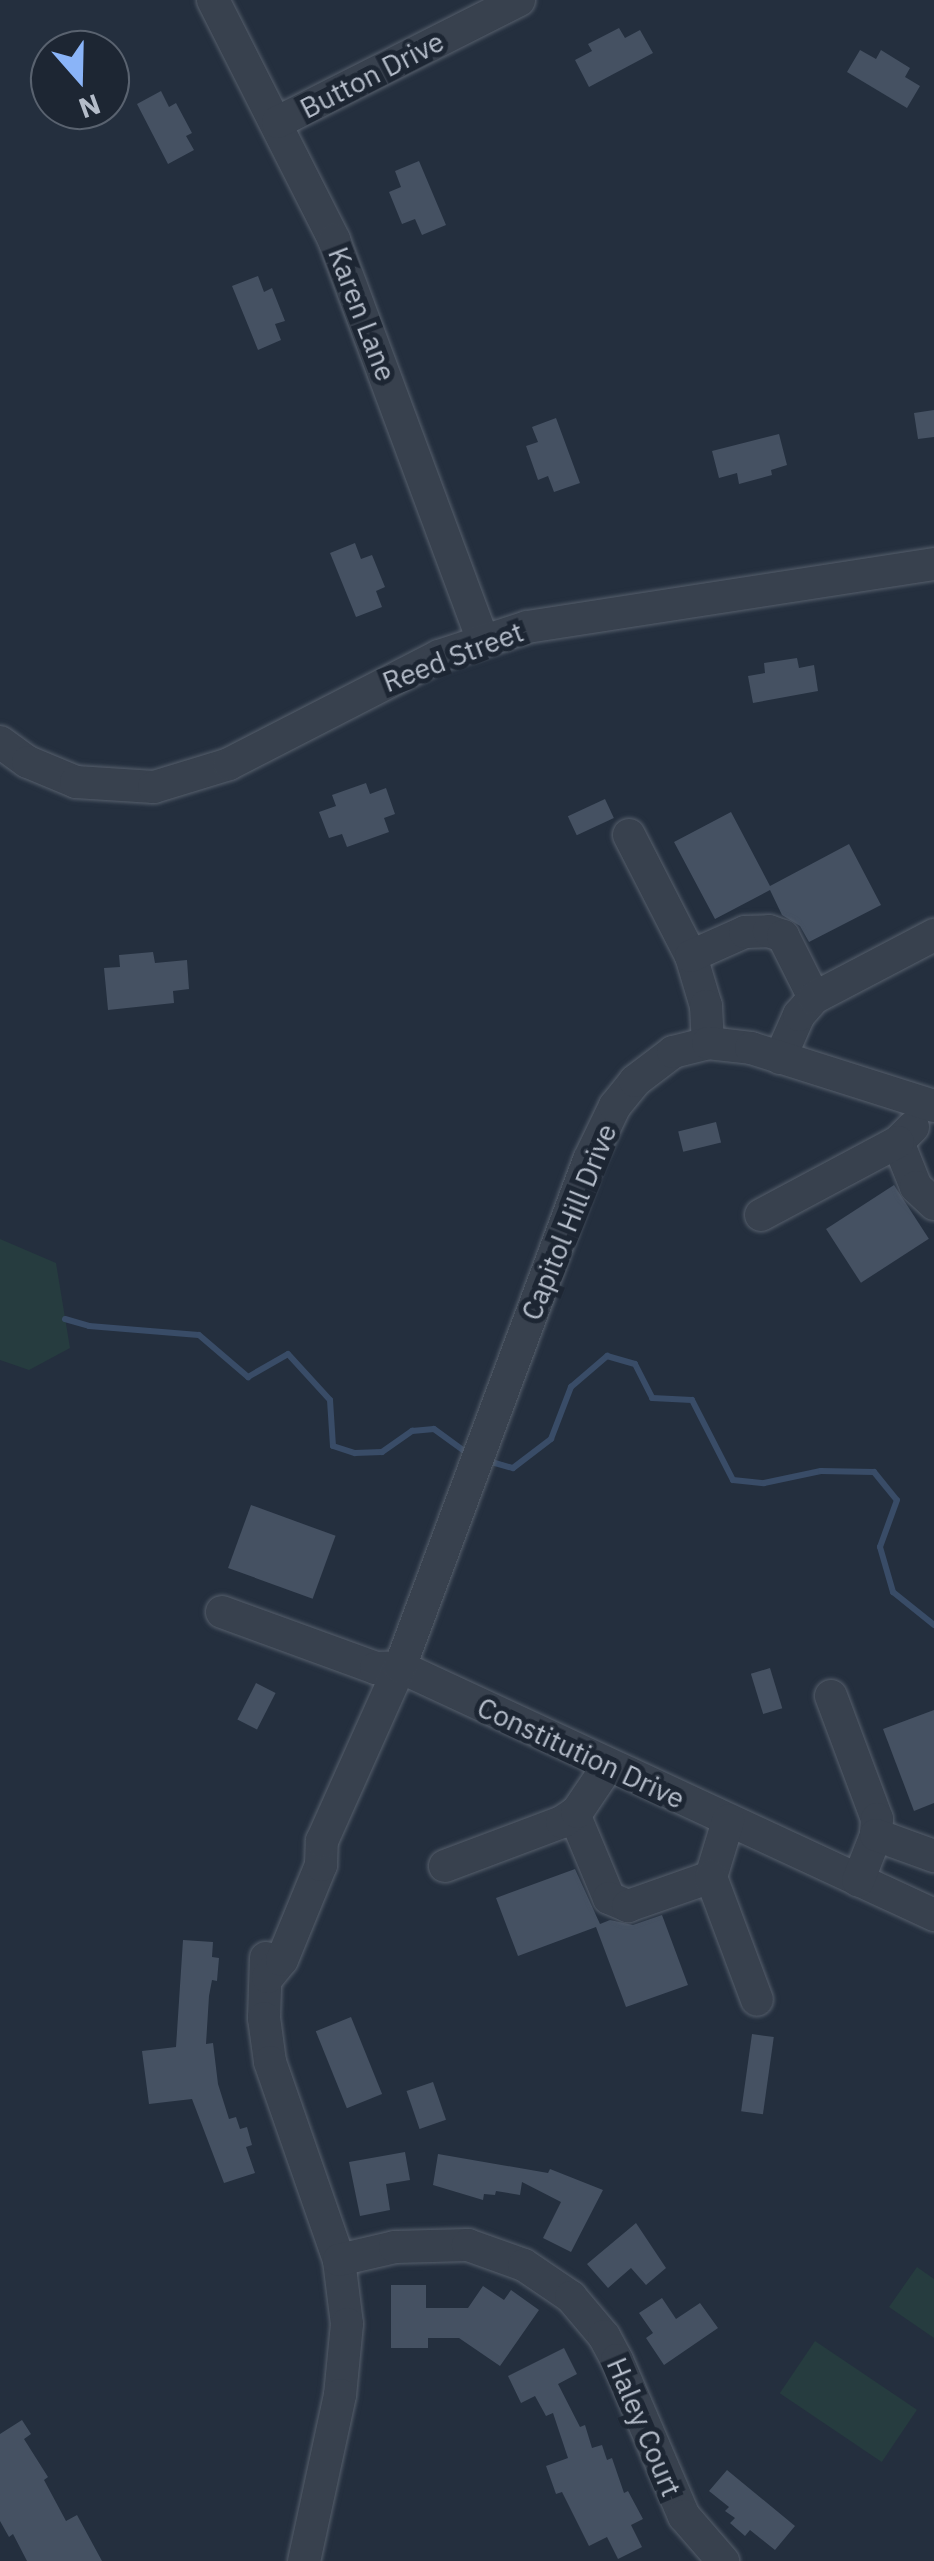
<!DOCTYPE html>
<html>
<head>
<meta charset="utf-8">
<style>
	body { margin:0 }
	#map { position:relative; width:934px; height:2561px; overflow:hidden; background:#242f3e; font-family:"IBM Plex Sans",sans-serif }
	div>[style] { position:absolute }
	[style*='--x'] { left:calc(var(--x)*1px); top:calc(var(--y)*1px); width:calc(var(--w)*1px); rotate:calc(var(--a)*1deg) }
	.green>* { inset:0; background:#263c3f; transform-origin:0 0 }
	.stream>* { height:6px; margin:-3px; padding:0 3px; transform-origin:3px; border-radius:3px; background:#394c67 }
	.building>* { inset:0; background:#455162; transform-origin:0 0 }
	.roads { filter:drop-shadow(0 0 2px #565f6c) drop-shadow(0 0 2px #565f6c) }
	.minor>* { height:32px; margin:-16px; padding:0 16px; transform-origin:16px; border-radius:16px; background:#38414e }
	span { translate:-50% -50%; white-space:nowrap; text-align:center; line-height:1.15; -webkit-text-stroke:10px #1d2633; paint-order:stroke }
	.street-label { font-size:28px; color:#b4bcc9 }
	.north { position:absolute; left:30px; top:30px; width:100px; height:100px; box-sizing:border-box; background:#1d2633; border:2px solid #59626f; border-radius:50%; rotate:160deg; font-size:28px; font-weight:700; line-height:40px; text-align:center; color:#b4bcc9 }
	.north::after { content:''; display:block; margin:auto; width:35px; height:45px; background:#8ab4f8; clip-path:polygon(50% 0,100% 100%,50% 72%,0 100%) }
</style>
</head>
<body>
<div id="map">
	<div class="green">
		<i style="clip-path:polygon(0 1239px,56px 1263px,70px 1348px,29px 1370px,0 1360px)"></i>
		<i style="clip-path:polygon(917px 2267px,934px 2279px,934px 2338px,889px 2307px)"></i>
		<i style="left:815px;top:2341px;width:123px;height:63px;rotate:34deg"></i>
	</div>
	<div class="stream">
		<i style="--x:65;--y:1319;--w:25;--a:16"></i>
		<i style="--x:89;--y:1326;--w:110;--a:4.7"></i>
		<i style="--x:199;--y:1335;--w:65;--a:40.6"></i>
		<i style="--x:248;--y:1377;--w:46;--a:-29.9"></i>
		<i style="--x:288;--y:1354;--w:62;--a:47.6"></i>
		<i style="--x:330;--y:1400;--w:46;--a:86.3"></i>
		<i style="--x:333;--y:1446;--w:23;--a:18"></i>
		<i style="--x:355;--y:1453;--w:27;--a:-2"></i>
		<i style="--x:382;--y:1452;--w:37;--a:-35"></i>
		<i style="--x:412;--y:1431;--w:22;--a:-5"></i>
		<i style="--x:434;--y:1429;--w:41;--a:36"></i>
		<i style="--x:488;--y:1461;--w:26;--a:16"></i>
		<i style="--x:513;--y:1468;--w:48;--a:-37.3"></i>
		<i style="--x:551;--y:1439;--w:56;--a:-69"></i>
		<i style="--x:571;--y:1387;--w:48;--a:-40.7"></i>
		<i style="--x:607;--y:1356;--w:29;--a:16"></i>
		<i style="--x:635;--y:1364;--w:38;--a:63"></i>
		<i style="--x:652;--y:1398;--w:40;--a:2.9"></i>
		<i style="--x:692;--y:1400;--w:90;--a:62.9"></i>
		<i style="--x:733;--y:1480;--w:31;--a:6"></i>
		<i style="--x:764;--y:1483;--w:58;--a:-11.9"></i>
		<i style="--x:821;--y:1471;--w:53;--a:1.1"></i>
		<i style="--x:874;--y:1472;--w:36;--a:51"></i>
		<i style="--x:897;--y:1500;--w:50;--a:109.9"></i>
		<i style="--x:880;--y:1547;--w:47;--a:73.9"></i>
		<i style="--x:893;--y:1592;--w:53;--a:38.8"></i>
	</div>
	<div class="building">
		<i style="clip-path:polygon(619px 28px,625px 38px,640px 30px,653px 53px,589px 87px,575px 60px,592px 51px,588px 44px)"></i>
		<i style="clip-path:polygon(860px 50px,876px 59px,881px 50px,910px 68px,905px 77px,920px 86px,907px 108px,847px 72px)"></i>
		<i style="clip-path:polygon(161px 91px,169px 107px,176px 103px,192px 133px,186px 136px,194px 150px,168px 164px,137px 104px)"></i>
		<i style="clip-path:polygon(419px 161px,446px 225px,422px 235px,415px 219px,402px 224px,389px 192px,401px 187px,395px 171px)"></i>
		<i style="clip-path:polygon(258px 276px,264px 292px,272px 288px,285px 321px,275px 324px,281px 340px,258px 350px,232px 286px)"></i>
		<i style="clip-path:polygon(934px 410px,934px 437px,918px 439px,914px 413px)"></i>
		<i style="clip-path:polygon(556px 418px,580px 483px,554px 492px,548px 476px,538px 480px,526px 446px,538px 442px,532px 427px)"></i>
		<i style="clip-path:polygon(779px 434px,787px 465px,771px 470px,772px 475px,739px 484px,737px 473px,719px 478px,712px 451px)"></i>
		<i style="clip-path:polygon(355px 543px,361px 559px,372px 555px,385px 587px,376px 591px,382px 607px,356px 617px,330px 553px)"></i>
		<i style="clip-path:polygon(797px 658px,799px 668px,814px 665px,818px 691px,753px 703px,748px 676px,765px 673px,764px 663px)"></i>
		<i style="clip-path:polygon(366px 783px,370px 794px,386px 788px,395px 814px,384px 818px,389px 832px,347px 847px,342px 834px,329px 838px,319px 812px,336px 806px,332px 795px)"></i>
		<i style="left:605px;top:799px;width:21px;height:41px;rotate:65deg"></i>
		<i style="clip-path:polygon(731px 812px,770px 886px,849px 844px,881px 905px,809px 942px,800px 926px,782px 915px,770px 890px,715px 919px,674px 842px)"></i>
		<i style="clip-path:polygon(153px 952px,155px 963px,187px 960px,189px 989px,173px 991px,174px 1003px,108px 1010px,104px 968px,120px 967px,119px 955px)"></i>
		<i style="left:716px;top:1122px;width:21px;height:39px;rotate:76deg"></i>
		<i style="left:894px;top:1185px;width:64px;height:81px;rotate:57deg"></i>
		<i style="left:251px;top:1505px;width:90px;height:67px;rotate:20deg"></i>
		<i style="left:770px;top:1668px;width:42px;height:20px;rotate:73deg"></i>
		<i style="left:256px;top:1683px;width:22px;height:41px;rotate:27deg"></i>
		<i style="clip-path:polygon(934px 1710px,934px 1803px,914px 1811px,883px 1729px)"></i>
		<i style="clip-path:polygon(575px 1869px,600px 1924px,610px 1920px,633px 1925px,662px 1915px,688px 1985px,626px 2007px,596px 1927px,518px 1956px,496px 1898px)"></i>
		<i style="clip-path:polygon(183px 1940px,213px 1942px,212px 1957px,219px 1958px,217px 1981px,212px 1980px,209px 1996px,206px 2044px,213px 2043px,218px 2084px,229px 2119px,236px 2117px,240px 2129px,247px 2127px,252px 2145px,246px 2147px,255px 2173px,224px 2183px,192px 2099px,149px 2104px,142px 2051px,176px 2047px)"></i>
		<i style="left:351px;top:2017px;width:83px;height:38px;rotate:68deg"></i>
		<i style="left:752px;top:2034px;width:22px;height:78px;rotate:8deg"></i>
		<i style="left:433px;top:2082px;width:40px;height:28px;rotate:71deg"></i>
		<i style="clip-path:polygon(405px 2152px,410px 2180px,386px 2184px,390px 2210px,360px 2216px,349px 2162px)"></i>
		<i style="clip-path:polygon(438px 2154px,548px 2173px,550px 2169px,603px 2190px,571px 2252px,543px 2238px,561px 2202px,522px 2182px,520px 2195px,496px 2191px,495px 2195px,484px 2194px,483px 2200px,433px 2185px)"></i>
		<i style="clip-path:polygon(636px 2223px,666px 2268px,646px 2285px,631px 2268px,608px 2288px,587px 2264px)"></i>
		<i style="clip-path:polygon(391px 2285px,426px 2285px,426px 2308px,468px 2308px,483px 2286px,504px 2300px,511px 2290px,539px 2310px,500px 2366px,459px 2338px,428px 2338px,428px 2348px,391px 2348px)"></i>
		<i style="clip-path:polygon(662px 2298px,676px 2319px,700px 2303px,718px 2328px,664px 2365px,646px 2338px,653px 2333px,639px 2313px)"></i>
		<i style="clip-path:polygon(564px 2348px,577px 2374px,558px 2384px,580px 2427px,585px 2425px,592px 2448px,602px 2445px,607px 2460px,612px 2458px,624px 2493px,628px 2491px,643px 2519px,631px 2525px,642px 2547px,618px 2559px,607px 2537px,589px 2546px,562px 2492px,556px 2494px,546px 2466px,568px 2458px,553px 2413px,546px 2416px,535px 2396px,521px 2403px,508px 2376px)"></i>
		<i style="clip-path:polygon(22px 2420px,31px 2434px,24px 2439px,48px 2477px,44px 2480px,66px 2521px,77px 2515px,102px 2561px,27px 2561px,13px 2534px,9px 2537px,0 2521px,0 2434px)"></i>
		<i style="clip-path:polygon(727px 2470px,795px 2526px,775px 2550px,750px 2530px,745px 2536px,730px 2523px,735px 2518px,725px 2511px,729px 2507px,709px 2491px)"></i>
	</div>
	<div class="roads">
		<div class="minor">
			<i style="--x:213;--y:0;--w:269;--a:63.2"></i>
			<i style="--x:334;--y:240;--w:427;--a:69.6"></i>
			<i style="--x:278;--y:122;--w:270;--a:-26.8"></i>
			<i style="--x:0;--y:742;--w:34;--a:36"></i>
			<i style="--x:28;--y:762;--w:52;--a:22.6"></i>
			<i style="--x:76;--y:782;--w:78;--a:3.7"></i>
			<i style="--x:154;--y:787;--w:78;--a:-17"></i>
			<i style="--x:229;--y:764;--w:236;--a:-27.2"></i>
			<i style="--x:439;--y:656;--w:93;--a:-18.2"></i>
			<i style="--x:527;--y:627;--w:412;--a:-8.8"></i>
			<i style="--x:629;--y:835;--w:136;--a:62.9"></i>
			<i style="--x:691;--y:956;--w:52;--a:73.3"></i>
			<i style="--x:706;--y:1006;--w:37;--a:87"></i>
			<i style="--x:691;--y:956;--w:59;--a:-24"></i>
			<i style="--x:745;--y:932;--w:24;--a:-2"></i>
			<i style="--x:769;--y:931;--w:15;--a:20"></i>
			<i style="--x:783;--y:936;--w:69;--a:63.4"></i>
			<i style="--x:780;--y:1058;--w:47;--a:-66.2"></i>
			<i style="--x:799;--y:1015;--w:23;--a:-49"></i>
			<i style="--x:814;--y:998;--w:136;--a:-27.7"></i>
			<i style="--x:913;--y:1127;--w:21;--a:135"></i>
			<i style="--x:898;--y:1142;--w:48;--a:68.2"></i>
			<i style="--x:916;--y:1187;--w:25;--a:43"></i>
			<i style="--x:761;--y:1215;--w:155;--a:-28.1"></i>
			<i style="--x:222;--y:1612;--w:164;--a:20"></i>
			<i style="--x:376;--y:1668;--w:24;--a:-2"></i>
			<i style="--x:400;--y:1667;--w:589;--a:24.91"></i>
			<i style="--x:831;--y:1696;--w:131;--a:69.5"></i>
			<i style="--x:877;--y:1819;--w:16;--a:94"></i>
			<i style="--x:876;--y:1835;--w:49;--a:111.4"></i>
			<i style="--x:574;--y:1814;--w:91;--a:67.4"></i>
			<i style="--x:609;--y:1898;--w:21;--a:23"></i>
			<i style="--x:628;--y:1906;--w:88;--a:-19.3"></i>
			<i style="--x:711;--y:1877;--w:59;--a:-73.1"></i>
			<i style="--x:876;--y:1835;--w:62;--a:19.9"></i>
			<i style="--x:445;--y:1866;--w:125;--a:-20.6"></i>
			<i style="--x:562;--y:1822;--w:18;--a:-34"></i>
			<i style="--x:577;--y:1812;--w:55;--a:-56"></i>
			<i style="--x:711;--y:1877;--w:131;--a:69.5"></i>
			<i style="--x:266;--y:1958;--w:60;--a:91.9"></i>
			<i style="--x:264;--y:2018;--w:44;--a:82.2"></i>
			<i style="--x:270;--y:2062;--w:210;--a:70.8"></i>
			<i style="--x:339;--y:2260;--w:64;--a:82.9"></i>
			<i style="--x:347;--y:2324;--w:71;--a:95.6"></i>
			<i style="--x:340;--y:2395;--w:170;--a:102.2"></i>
			<i style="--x:268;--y:1977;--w:22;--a:-51"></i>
			<i style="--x:282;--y:1960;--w:103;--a:-67.7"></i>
			<i style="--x:321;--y:1865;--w:24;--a:-88"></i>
			<i style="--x:322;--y:1841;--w:191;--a:-65.9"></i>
			<i style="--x:400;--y:1667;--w:541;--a:-69.56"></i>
			<i style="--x:589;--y:1160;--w:60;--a:-64.3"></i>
			<i style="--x:615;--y:1106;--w:32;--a:-51"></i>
			<i style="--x:635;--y:1081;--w:48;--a:-37.3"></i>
			<i style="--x:673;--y:1052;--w:36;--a:-14"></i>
			<i style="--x:708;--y:1043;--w:43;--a:6.6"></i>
			<i style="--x:751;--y:1048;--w:192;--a:17.6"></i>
			<i style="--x:339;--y:2260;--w:57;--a:-13.1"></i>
			<i style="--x:395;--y:2247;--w:73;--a:-1.6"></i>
			<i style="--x:468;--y:2245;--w:59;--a:19.7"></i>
			<i style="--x:524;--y:2265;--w:57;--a:34.2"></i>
			<i style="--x:571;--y:2297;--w:51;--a:49.8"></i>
			<i style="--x:604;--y:2336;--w:27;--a:62"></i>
			<i style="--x:617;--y:2360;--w:170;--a:66.8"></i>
			<i style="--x:684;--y:2516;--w:60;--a:49.1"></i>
		</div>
	</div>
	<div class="street-label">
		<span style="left:372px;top:75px;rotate:-27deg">Button Drive</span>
		<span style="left:362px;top:314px;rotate:69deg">Karen Lane</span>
		<span style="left:453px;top:657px;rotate:-21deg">Reed Street</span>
		<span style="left:569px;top:1222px;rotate:-68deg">Capitol Hill Drive</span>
		<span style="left:581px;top:1753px;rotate:25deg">Constitution Drive</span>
		<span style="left:644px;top:2427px;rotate:67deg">Haley Court</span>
	</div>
	<div class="north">N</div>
</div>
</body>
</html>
